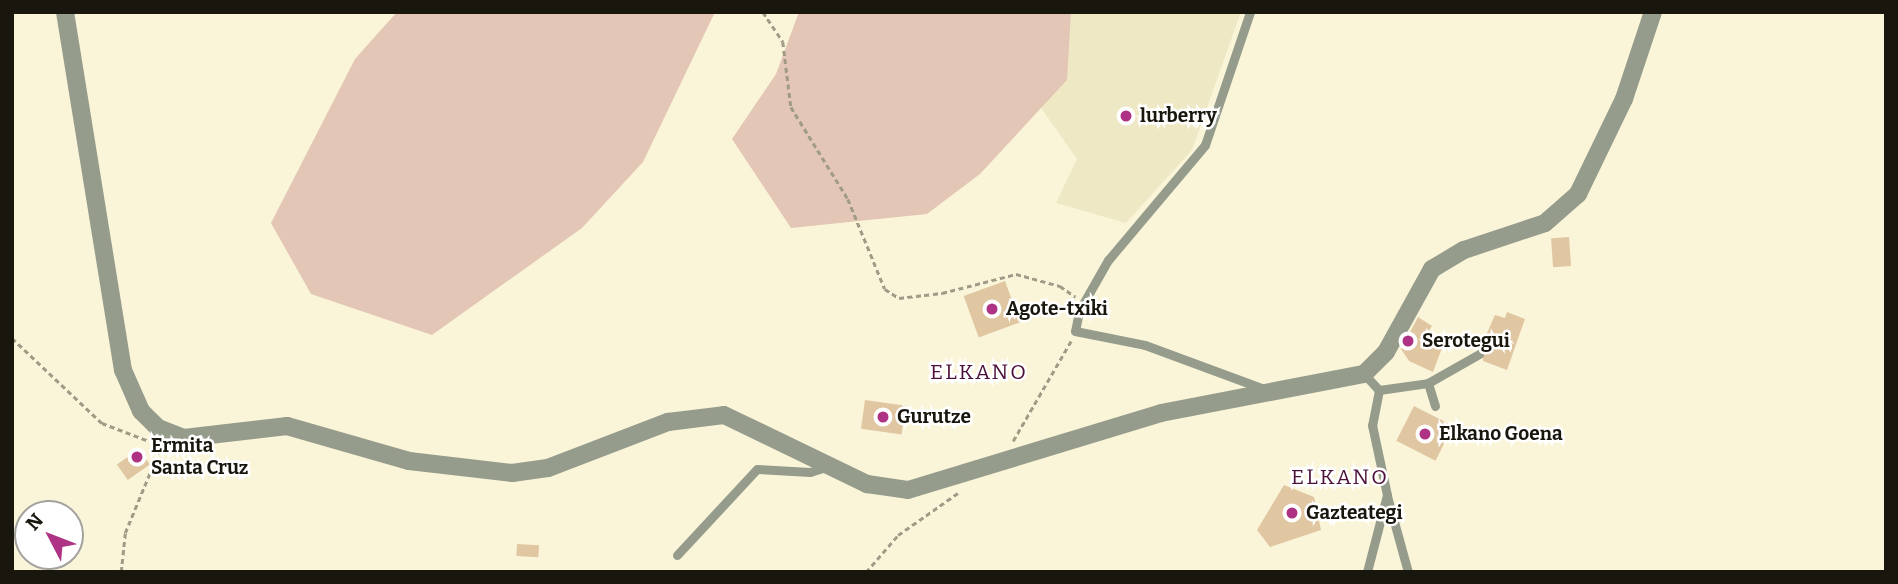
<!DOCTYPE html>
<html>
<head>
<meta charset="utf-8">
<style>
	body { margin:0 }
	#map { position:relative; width:1898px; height:584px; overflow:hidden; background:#faf5d9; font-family:Bitter,serif }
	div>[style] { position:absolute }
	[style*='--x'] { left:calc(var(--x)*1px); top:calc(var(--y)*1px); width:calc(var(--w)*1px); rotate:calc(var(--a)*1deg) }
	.built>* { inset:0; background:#eee8c5 }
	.green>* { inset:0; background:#e3c6b5 }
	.building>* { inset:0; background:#e0c7a2; transform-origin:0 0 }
	.path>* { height:2.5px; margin-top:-1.25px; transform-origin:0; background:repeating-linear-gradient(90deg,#9f9b86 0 5px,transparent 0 8.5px) }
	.service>* { height:9px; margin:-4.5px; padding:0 4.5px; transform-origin:4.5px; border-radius:4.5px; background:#969c8b }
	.minor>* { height:18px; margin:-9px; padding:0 9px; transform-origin:9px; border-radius:9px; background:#969c8b }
	.tertiary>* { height:18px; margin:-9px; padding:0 9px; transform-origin:9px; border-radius:9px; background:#969c8b }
	.dots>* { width:19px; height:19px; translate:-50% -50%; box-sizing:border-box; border:4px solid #fff; border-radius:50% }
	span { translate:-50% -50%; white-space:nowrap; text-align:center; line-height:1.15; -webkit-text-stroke:5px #fff; paint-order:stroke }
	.poi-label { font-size:19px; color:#19170d; font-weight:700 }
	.left { translate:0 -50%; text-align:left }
	.neighbourhood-label { font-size:21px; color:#4c1239; letter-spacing:2px }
	.frame { position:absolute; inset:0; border:14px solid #19170d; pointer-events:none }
	.north { position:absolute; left:14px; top:500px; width:70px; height:70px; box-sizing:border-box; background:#fff; border:2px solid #a3a29e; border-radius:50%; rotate:312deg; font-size:19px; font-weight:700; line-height:28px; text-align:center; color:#19170d }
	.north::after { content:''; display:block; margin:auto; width:24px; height:32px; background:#ae3385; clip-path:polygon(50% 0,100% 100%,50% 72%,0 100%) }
</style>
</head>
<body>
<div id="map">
	<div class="built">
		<i style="clip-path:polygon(1043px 12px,1241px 12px,1192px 150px,1126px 223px,1056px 203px,1077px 159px,1022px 81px)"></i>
	</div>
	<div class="green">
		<i style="clip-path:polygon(397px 12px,715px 12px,643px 162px,582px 228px,432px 335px,311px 294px,271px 223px,355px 59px)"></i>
		<i style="clip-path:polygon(799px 12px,1071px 12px,1067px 80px,980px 174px,927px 214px,791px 228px,732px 139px,776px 74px)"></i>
	</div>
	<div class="building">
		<i style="left:1569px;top:237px;width:29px;height:18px;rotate:86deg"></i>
		<i style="left:1005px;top:281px;width:44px;height:44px;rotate:70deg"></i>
		<i style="clip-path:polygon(1507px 312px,1525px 319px,1507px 370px,1483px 361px,1482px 344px,1495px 315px,1505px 318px)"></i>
		<i style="clip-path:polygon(1418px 317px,1432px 326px,1427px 334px,1445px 340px,1433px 372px,1409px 361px,1401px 349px)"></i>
		<i style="left:865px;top:400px;width:41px;height:29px;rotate:8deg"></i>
		<i style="left:1414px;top:406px;width:44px;height:39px;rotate:27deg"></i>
		<i style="left:139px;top:449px;width:19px;height:27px;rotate:55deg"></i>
		<i style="clip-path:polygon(1284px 485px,1314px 497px,1321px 530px,1270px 547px,1257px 530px)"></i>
		<i style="left:517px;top:544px;width:22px;height:12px;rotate:3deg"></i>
	</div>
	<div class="path">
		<i style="--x:763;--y:12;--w:36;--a:56"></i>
		<i style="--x:783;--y:42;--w:65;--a:83"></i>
		<i style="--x:791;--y:107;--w:108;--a:58.2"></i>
		<i style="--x:848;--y:199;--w:97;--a:67.7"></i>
		<i style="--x:885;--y:289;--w:17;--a:33"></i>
		<i style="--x:899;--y:298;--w:43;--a:-6.6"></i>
		<i style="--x:942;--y:293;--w:76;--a:-14.4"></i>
		<i style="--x:1016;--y:274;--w:46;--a:15.3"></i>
		<i style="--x:1060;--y:286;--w:19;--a:35"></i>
		<i style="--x:12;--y:338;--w:124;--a:43.4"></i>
		<i style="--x:102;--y:423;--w:50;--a:21"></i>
		<i style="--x:1013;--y:441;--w:116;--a:-59.9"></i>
		<i style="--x:121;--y:572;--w:39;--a:-84"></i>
		<i style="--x:125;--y:533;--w:94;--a:-67.5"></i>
		<i style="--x:866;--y:572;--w:49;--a:-49.1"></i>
		<i style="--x:898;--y:535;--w:73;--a:-35"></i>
	</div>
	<div class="service">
		<i style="--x:1250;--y:12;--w:140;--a:108.7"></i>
		<i style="--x:1205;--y:145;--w:150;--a:130.1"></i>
		<i style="--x:1108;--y:260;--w:59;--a:119.6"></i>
		<i style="--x:1079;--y:311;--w:20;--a:101"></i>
		<i style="--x:1075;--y:331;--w:71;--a:11.3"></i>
		<i style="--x:1145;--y:345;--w:127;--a:20.3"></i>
		<i style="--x:1364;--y:374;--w:22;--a:47"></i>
		<i style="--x:1379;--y:390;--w:36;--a:101"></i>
		<i style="--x:1372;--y:425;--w:72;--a:77.9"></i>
		<i style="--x:1387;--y:495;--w:80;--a:104.6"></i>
		<i style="--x:1428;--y:383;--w:24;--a:73"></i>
		<i style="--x:1379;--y:390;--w:49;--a:-8.1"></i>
		<i style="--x:1428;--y:383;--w:59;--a:-29.6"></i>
		<i style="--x:1387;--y:496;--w:79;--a:74.6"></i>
		<i style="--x:677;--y:555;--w:117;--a:-47.1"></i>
		<i style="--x:757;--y:469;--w:53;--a:3.2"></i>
		<i style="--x:810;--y:472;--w:19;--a:-18"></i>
	</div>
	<div class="minor">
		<i style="--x:1364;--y:374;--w:31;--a:-45"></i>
		<i style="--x:1386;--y:352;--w:95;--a:-61"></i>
		<i style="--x:1432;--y:269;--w:37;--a:-31"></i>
		<i style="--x:1464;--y:250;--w:85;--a:-18.4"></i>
		<i style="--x:1545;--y:223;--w:44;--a:-41.3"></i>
		<i style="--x:1578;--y:194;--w:106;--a:-64.2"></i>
		<i style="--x:1624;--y:99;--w:92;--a:-71.6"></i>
	</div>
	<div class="tertiary">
		<i style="--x:65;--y:12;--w:363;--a:80.8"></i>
		<i style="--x:123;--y:370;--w:45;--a:66.3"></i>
		<i style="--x:141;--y:411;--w:24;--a:45"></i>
		<i style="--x:158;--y:428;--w:28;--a:21"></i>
		<i style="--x:184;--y:438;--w:104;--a:-6.6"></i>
		<i style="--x:287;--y:426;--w:127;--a:16"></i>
		<i style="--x:409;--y:461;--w:104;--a:6.6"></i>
		<i style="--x:512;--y:473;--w:36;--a:-8"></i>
		<i style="--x:548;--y:468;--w:129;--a:-21"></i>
		<i style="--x:668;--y:422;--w:56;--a:-7.1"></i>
		<i style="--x:724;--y:415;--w:159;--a:25.8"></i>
		<i style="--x:867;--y:484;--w:41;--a:8.3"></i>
		<i style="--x:908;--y:490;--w:264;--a:-16.9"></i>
		<i style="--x:1161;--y:413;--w:207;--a:-10.9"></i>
	</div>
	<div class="dots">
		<i style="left:1126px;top:116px;background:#ae3385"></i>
		<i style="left:992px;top:309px;background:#ae3385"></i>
		<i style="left:1408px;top:341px;background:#ae3385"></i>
		<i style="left:883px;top:417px;background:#ae3385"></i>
		<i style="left:1425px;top:434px;background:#ae3385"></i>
		<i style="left:137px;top:457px;background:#ae3385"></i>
		<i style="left:1292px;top:513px;background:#ae3385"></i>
	</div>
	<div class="poi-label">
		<span class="left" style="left:1140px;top:116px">lurberry</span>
		<span class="left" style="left:1006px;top:309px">Agote-txiki</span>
		<span class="left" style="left:1422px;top:341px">Serotegui</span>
		<span class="left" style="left:897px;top:417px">Gurutze</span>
		<span class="left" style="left:1439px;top:434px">Elkano Goena</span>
		<span class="left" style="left:151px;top:457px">Ermita<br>Santa Cruz</span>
		<span class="left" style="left:1306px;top:513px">Gazteategi</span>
	</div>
	<div class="neighbourhood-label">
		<span style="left:979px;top:372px">ELKANO</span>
		<span style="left:1340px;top:477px">ELKANO</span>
	</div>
	<div class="frame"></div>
	<div class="north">N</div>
</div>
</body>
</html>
